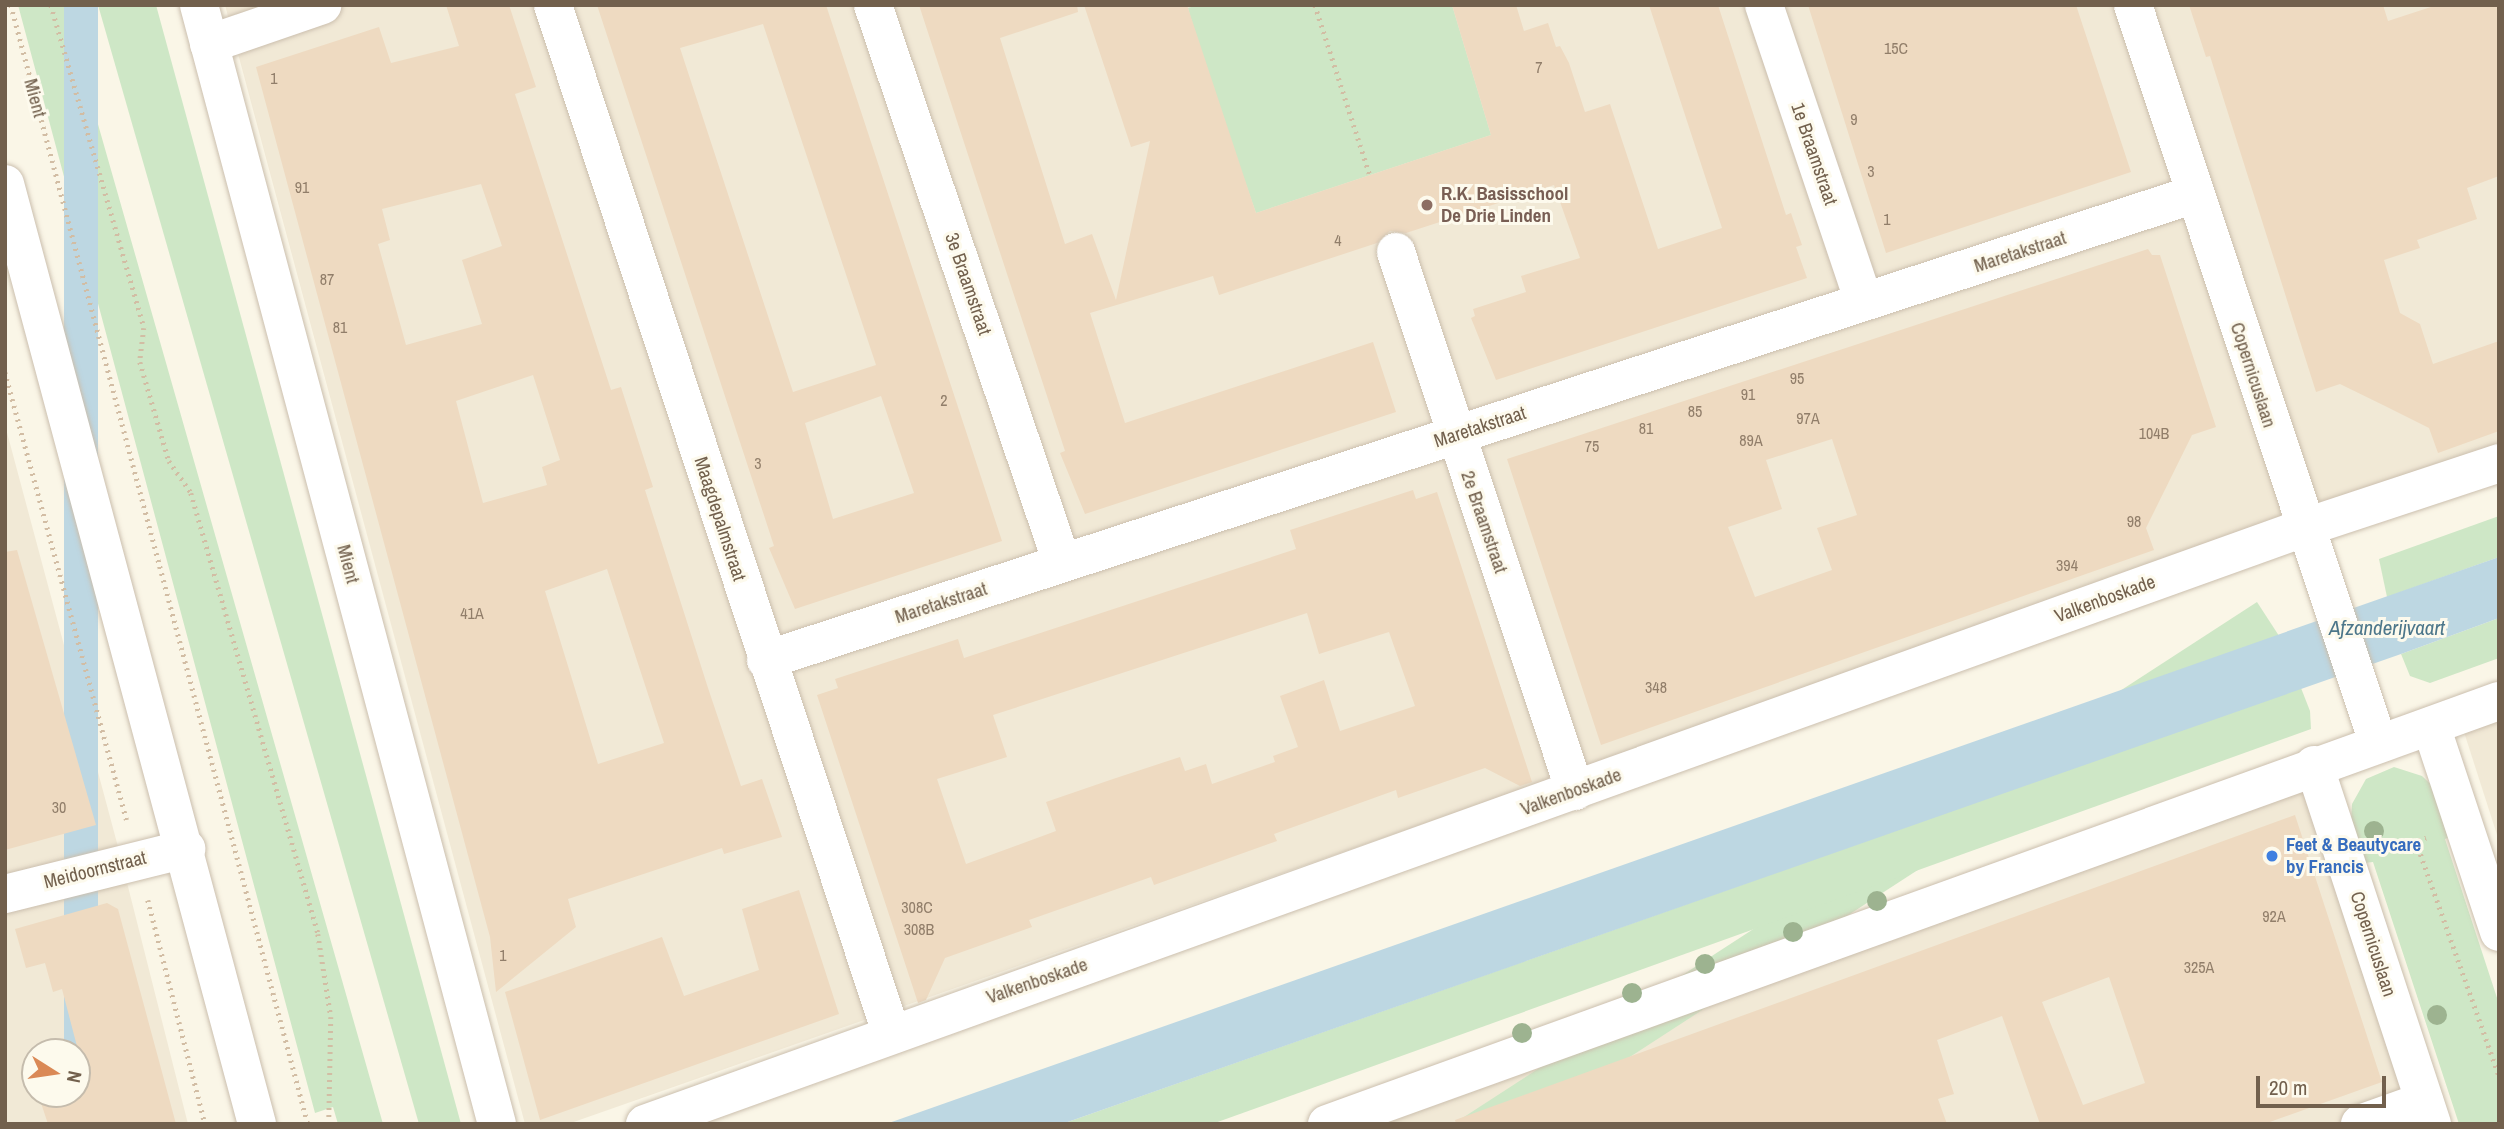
<!DOCTYPE html>
<html>
<head>
<meta charset="utf-8">
<style>
	body { margin:0 }
	#map { position:relative; width:2504px; height:1129px; overflow:hidden; background:#faf6e7; font-family:"Archivo Narrow",sans-serif }
	div>[style] { position:absolute }
	[style*='--x'] { left:calc(var(--x)*1px); top:calc(var(--y)*1px); width:calc(var(--w)*1px); rotate:calc(var(--a)*1deg) }
	.residential>* { inset:0; background:#f1e9d6 }
	.green>* { inset:0; background:#cee7c6; transform-origin:0 0 }
	.water>* { inset:0; background:#bdd7e2; transform-origin:0 0 }
	.building>* { inset:0; background:#eedac1 }
	.path>* { height:4.5px; margin-top:-2.25px; transform-origin:0; background:repeating-linear-gradient(90deg,#d2bda4 0 2px,transparent 0 7px) }
	.roads { filter:drop-shadow(0 0 2px #cbbfae) drop-shadow(0 0 2px #cbbfae) }
	.minor>* { height:38px; margin:-19px; padding:0 19px; transform-origin:19px; border-radius:19px; background:#fff }
	.trees>* { width:20px; height:20px; margin:-10px; border-radius:50%; background:#9db390 }
	.dots>* { width:19px; height:19px; translate:-50% -50%; box-sizing:border-box; border:4px solid #fdfaed; border-radius:50% }
	span { translate:-50% -50%; white-space:nowrap; text-align:center; line-height:1.15; -webkit-text-stroke:6px #fdfaed; paint-order:stroke }
	.number-label { font-size:16px; color:#917e6a }
	.number-label span { -webkit-text-stroke-width:0 }
	.street-label { font-size:19px; color:#72604d }
	.education-label { font-size:19px; color:#785e54; font-weight:700 }
	.left { translate:0 -50%; text-align:left }
	.shop-label { font-size:19px; color:#366cbe; font-weight:700 }
	.water-label { font-size:21px; color:#4c768a; font-style:italic }
	.frame { position:absolute; inset:0; border:7px solid #72604d; pointer-events:none }
	.north { position:absolute; left:21px; top:1038px; width:70px; height:70px; box-sizing:border-box; background:#fdfaed; border:2px solid #c5bcad; border-radius:50%; rotate:102deg; font-size:19px; font-weight:700; line-height:28px; text-align:center; color:#72604d }
	.north::after { content:''; display:block; margin:auto; width:24px; height:32px; background:#da8956; clip-path:polygon(50% 0,100% 100%,50% 72%,0 100%) }
	.scale { position:absolute; left:2256px; top:1076px; width:130px; height:32px; box-sizing:border-box; border:4px solid #72604d; border-top:0; padding-left:9px; font-size:21px; line-height:24px; white-space:nowrap; color:#72604d; -webkit-text-stroke:5px #fdfaed; paint-order:stroke }
</style>
</head>
<body>
<div id="map">
	<div class="residential">
		<i style="clip-path:polygon(225px 5px,2499px 5px,2499px 446px,568px 1124px,525px 1124px)"></i>
		<i style="clip-path:polygon(evenodd,5px 425px,117px 843px,188px 1124px,5px 1124px,5px 425px,35px 1052px,77px 1052px,77px 1094px,35px 1094px,35px 1052px)"></i>
		<i style="clip-path:polygon(2499px 720px,2499px 841px,2464px 732px)"></i>
		<i style="clip-path:polygon(2306px 789px,2417px 1124px,1384px 1124px)"></i>
	</div>
	<div class="green">
		<i style="clip-path:polygon(18px 5px,64px 5px,383px 1124px,338px 1124px,333px 1107px,315px 1113px)"></i>
		<i style="clip-path:polygon(98px 5px,156px 5px,461px 1124px,419px 1124px)"></i>
		<i style="clip-path:polygon(1198px 5px,1452px 5px,1491px 135px,1256px 213px,1201px 56px,1188px 8px)"></i>
		<i style="clip-path:polygon(2499px 516px,2499px 557px,2387px 597px,2379px 559px)"></i>
		<i style="left:2257px;top:602px;width:40px;height:1577px;rotate:57deg"></i>
		<i style="clip-path:polygon(2499px 618px,2499px 658px,2430px 683px,2410px 676px,2401px 654px)"></i>
		<i style="clip-path:polygon(2301px 688px,2310px 711px,2311px 729px,1212px 1124px,1062px 1124px)"></i>
		<i style="clip-path:polygon(2394px 767px,2422px 776px,2440px 793px,2454px 835px,2445px 839px,2499px 1004px,2499px 1124px,2459px 1124px,2373px 862px,2364px 863px,2351px 821px,2352px 804px,2366px 779px)"></i>
	</div>
	<div class="water">
		<i style="left:64px;top:5px;width:34px;height:1164px"></i>
		<i style="clip-path:polygon(2499px 557px,2499px 618px,2401px 654px,1062px 1124px,886px 1124px)"></i>
	</div>
	<div class="building">
		<i style="clip-path:polygon(evenodd,446px 5px,509px 5px,536px 87px,515px 94px,611px 390px,621px 387px,653px 487px,645px 490px,708px 688px,741px 786px,762px 779px,782px 837px,724px 854px,722px 848px,568px 899px,576px 927px,496px 992px,490px 937px,256px 67px,379px 27px,391px 63px,459px 46px,446px 5px,481px 184px,502px 246px,462px 260px,482px 324px,406px 345px,378px 244px,390px 240px,382px 209px,481px 184px,446px 5px,533px 375px,560px 460px,542px 467px,547px 485px,483px 503px,456px 401px,533px 375px,446px 5px,607px 569px,664px 743px,598px 764px,545px 591px,607px 569px)"></i>
		<i style="clip-path:polygon(evenodd,597px 5px,826px 5px,1002px 541px,795px 609px,769px 548px,774px 546px,597px 5px,763px 24px,876px 365px,793px 392px,680px 48px,763px 24px,597px 5px,881px 396px,914px 493px,833px 519px,805px 423px,881px 396px)"></i>
		<i style="clip-path:polygon(919px 5px,1077px 5px,1078px 12px,1000px 38px,1065px 244px,1092px 234px,1116px 300px,1150px 141px,1131px 147px,1084px 5px,1187px 5px,1256px 213px,1491px 135px,1452px 5px,1516px 5px,1524px 31px,1548px 23px,1556px 47px,1560px 46px,1569px 63px,1585px 112px,1610px 104px,1658px 249px,1722px 228px,1649px 5px,1718px 5px,1786px 215px,1791px 213px,1802px 245px,1796px 247px,1807px 278px,1496px 380px,1471px 318px,1475px 316px,1473px 309px,1526px 292px,1521px 276px,1580px 258px,1554px 185px,1406px 233px,1390px 231px,1377px 243px,1219px 295px,1213px 276px,1090px 313px,1125px 423px,1373px 342px,1396px 412px,1085px 514px,1060px 453px,1065px 451px)"></i>
		<i style="clip-path:polygon(1808px 5px,2076px 5px,2131px 172px,1886px 253px)"></i>
		<i style="clip-path:polygon(2189px 5px,2383px 5px,2388px 21px,2437px 5px,2499px 5px,2499px 176px,2467px 188px,2477px 219px,2417px 240px,2420px 248px,2384px 260px,2400px 313px,2420px 324px,2433px 364px,2499px 341px,2499px 431px,2438px 453px,2429px 428px,2385px 406px,2340px 384px,2316px 392px,2210px 56px,2206px 57px)"></i>
		<i style="clip-path:polygon(evenodd,2148px 249px,2152px 255px,2160px 255px,2216px 427px,2192px 435px,2146px 528px,2154px 550px,1601px 745px,1507px 459px,2148px 249px,1832px 439px,1857px 515px,1817px 528px,1832px 570px,1755px 597px,1728px 527px,1782px 509px,1766px 460px,1832px 439px)"></i>
		<i style="clip-path:polygon(evenodd,1413px 490px,1416px 499px,1437px 492px,1532px 782px,1520px 786px,1485px 768px,1398px 798px,1396px 790px,1274px 834px,1277px 841px,1154px 885px,1151px 877px,1029px 920px,1032px 927px,945px 958px,926px 1000px,918px 1003px,817px 695px,838px 688px,835px 679px,958px 639px,964px 658px,1296px 549px,1290px 530px,1413px 490px,1307px 613px,1319px 654px,1389px 632px,1415px 706px,1340px 731px,1324px 680px,1280px 696px,1298px 747px,1273px 756px,1275px 762px,1212px 784px,1206px 764px,1185px 771px,1180px 757px,1113px 779px,1046px 802px,1056px 831px,966px 864px,937px 779px,1007px 757px,993px 715px,1307px 613px)"></i>
		<i style="clip-path:polygon(17px 550px,96px 825px,5px 850px,5px 552px)"></i>
		<i style="clip-path:polygon(evenodd,2295px 815px,2382px 1082px,2264px 1124px,2040px 1124px,2002px 1016px,1937px 1040px,1954px 1094px,1938px 1099px,1947px 1124px,1456px 1124px,1455px 1120px,2295px 815px,2109px 977px,2145px 1083px,2083px 1105px,2042px 1002px,2109px 977px)"></i>
		<i style="clip-path:polygon(799px 890px,839px 1014px,540px 1120px,505px 992px,662px 937px,684px 996px,759px 970px,742px 909px)"></i>
		<i style="clip-path:polygon(107px 903px,118px 909px,176px 1124px,48px 1124px,38px 1094px,77px 1094px,79px 1054px,62px 989px,53px 992px,45px 963px,26px 968px,15px 929px)"></i>
	</div>
	<div class="path">
		<i style="--x:11;--y:5;--w:1158;--a:75.14"></i>
		<i style="--x:51;--y:5;--w:336;--a:73.9"></i>
		<i style="--x:144;--y:328;--w:34;--a:97"></i>
		<i style="--x:140;--y:362;--w:103;--a:73.7"></i>
		<i style="--x:169;--y:461;--w:39;--a:55"></i>
		<i style="--x:191;--y:493;--w:459;--a:73.9"></i>
		<i style="--x:318;--y:934;--w:84;--a:81.1"></i>
		<i style="--x:331;--y:1017;--w:107;--a:91.1"></i>
		<i style="--x:1315;--y:5;--w:179;--a:72.1"></i>
		<i style="--x:5;--y:372;--w:464;--a:74.8"></i>
		<i style="--x:2416;--y:841;--w:249;--a:70.5"></i>
		<i style="--x:2385;--y:851;--w:43;--a:-17.6"></i>
		<i style="--x:148;--y:900;--w:231;--a:75.7"></i>
	</div>
	<div class="roads">
		<div class="minor">
			<i style="--x:199;--y:5;--w:1158;--a:75.09"></i>
			<i style="--x:553;--y:5;--w:1082;--a:71.8"></i>
			<i style="--x:873;--y:5;--w:589;--a:71.29"></i>
			<i style="--x:1764;--y:5;--w:313;--a:71.4"></i>
			<i style="--x:2133;--y:5;--w:778;--a:71.63"></i>
			<i style="--x:209;--y:44;--w:120;--a:-19"></i>
			<i style="--x:5;--y:184;--w:973;--a:74.99"></i>
			<i style="--x:1396;--y:252;--w:568;--a:71.63"></i>
			<i style="--x:766;--y:660;--w:1503;--a:-18.06"></i>
			<i style="--x:2431;--y:726;--w:217;--a:71.7"></i>
			<i style="--x:2314;--y:765;--w:378;--a:71.8"></i>
			<i style="--x:5;--y:894;--w:187;--a:-14"></i>
			<i style="--x:645;--y:1124;--w:1762;--a:-19.77"></i>
			<i style="--x:2303;--y:528;--w:206;--a:-18.3"></i>
			<i style="--x:1327;--y:1124;--w:1246;--a:-19.85"></i>
			<i style="--x:2360;--y:1124;--w:68;--a:-19.8"></i>
		</div>
	</div>
	<div class="trees">
		<i style="left:2374px;top:831px"></i>
		<i style="left:1877px;top:901px"></i>
		<i style="left:1793px;top:932px"></i>
		<i style="left:1705px;top:964px"></i>
		<i style="left:1632px;top:993px"></i>
		<i style="left:2437px;top:1015px"></i>
		<i style="left:1522px;top:1033px"></i>
	</div>
	<div class="dots">
		<i style="left:1427px;top:205px;background:#8d6e63"></i>
		<i style="left:2272px;top:856px;background:#3f7fe0"></i>
	</div>
	<div class="number-label">
		<span style="left:1896px;top:48px">15C</span>
		<span style="left:1539px;top:67px">7</span>
		<span style="left:274px;top:78px">1</span>
		<span style="left:1854px;top:119px">9</span>
		<span style="left:1871px;top:171px">3</span>
		<span style="left:302px;top:187px">91</span>
		<span style="left:1887px;top:219px">1</span>
		<span style="left:1338px;top:240px">4</span>
		<span style="left:327px;top:279px">87</span>
		<span style="left:340px;top:327px">81</span>
		<span style="left:1797px;top:378px">95</span>
		<span style="left:1748px;top:394px">91</span>
		<span style="left:944px;top:400px">2</span>
		<span style="left:1695px;top:411px">85</span>
		<span style="left:1808px;top:418px">97A</span>
		<span style="left:1646px;top:428px">81</span>
		<span style="left:2154px;top:433px">104B</span>
		<span style="left:1751px;top:440px">89A</span>
		<span style="left:1592px;top:446px">75</span>
		<span style="left:758px;top:463px">3</span>
		<span style="left:2134px;top:521px">98</span>
		<span style="left:2067px;top:565px">394</span>
		<span style="left:472px;top:613px">41A</span>
		<span style="left:1656px;top:687px">348</span>
		<span style="left:59px;top:807px">30</span>
		<span style="left:917px;top:907px">308C</span>
		<span style="left:2274px;top:916px">92A</span>
		<span style="left:919px;top:929px">308B</span>
		<span style="left:503px;top:955px">1</span>
		<span style="left:2199px;top:967px">325A</span>
	</div>
	<div class="street-label">
		<span style="left:35px;top:98px;rotate:75deg">Mient</span>
		<span style="left:1814px;top:154px;rotate:71deg">1e Braamstraat</span>
		<span style="left:2020px;top:252px;rotate:-18deg">Maretakstraat</span>
		<span style="left:968px;top:284px;rotate:71deg">3e Braamstraat</span>
		<span style="left:2253px;top:375px;rotate:72deg">Copernicuslaan</span>
		<span style="left:1480px;top:427px;rotate:-18deg">Maretakstraat</span>
		<span style="left:720px;top:519px;rotate:72deg">Maagdepalmstraat</span>
		<span style="left:1484px;top:522px;rotate:71deg">2e Braamstraat</span>
		<span style="left:348px;top:564px;rotate:75deg">Mient</span>
		<span style="left:2105px;top:599px;rotate:-20deg">Valkenboskade</span>
		<span style="left:941px;top:603px;rotate:-18deg">Maretakstraat</span>
		<span style="left:1571px;top:792px;rotate:-20deg">Valkenboskade</span>
		<span style="left:95px;top:870px;rotate:-14deg">Meidoornstraat</span>
		<span style="left:2373px;top:944px;rotate:72deg">Copernicuslaan</span>
		<span style="left:1037px;top:981px;rotate:-19deg">Valkenboskade</span>
	</div>
	<div class="education-label">
		<span class="left" style="left:1441px;top:205px">R.K. Basisschool<br>De Drie Linden</span>
	</div>
	<div class="shop-label">
		<span class="left" style="left:2286px;top:856px">Feet &amp; Beautycare<br>by Francis</span>
	</div>
	<div class="water-label">
		<span style="left:2387px;top:628px">Afzanderijvaart</span>
	</div>
	<div class="frame"></div>
	<div class="north">N</div>
	<div class="scale">20 m</div>
</div>
</body>
</html>
